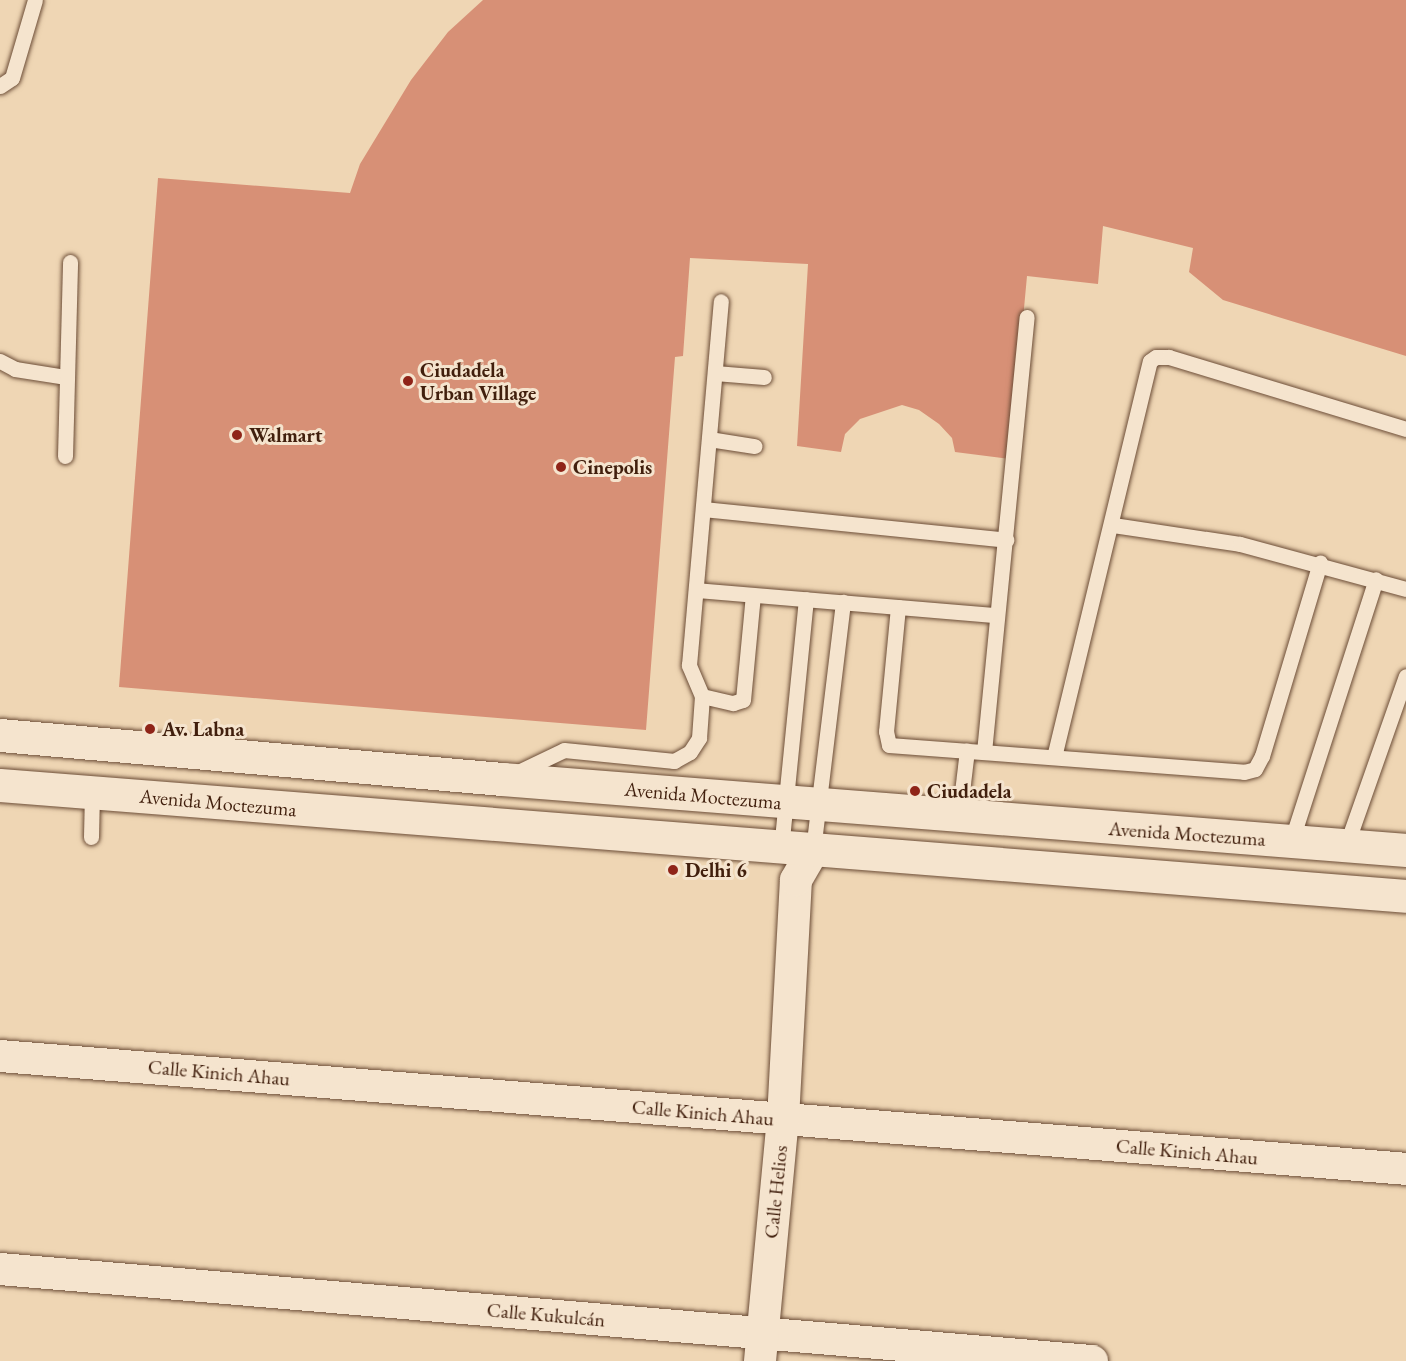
<!DOCTYPE html>
<html>
<head>
<meta charset="utf-8">
<style>
	body { margin:0 }
	#map { position:relative; width:1406px; height:1361px; overflow:hidden; background:#efd6b4; font-family:"EB Garamond",serif }
	div>[style] { position:absolute }
	[style*='--x'] { left:calc(var(--x)*1px); top:calc(var(--y)*1px); width:calc(var(--w)*1px); rotate:calc(var(--a)*1deg) }
	.building>* { inset:0; background:#d79076 }
	.roads { filter:drop-shadow(0 0 2px #6c4d37) drop-shadow(0 0 2px #6c4d37) }
	.service>* { height:15px; margin:-7.5px; padding:0 7.5px; transform-origin:7.5px; border-radius:7.5px; background:#f5e4ce }
	.minor>* { height:32px; margin:-16px; padding:0 16px; transform-origin:16px; border-radius:16px; background:#f5e4ce }
	.tertiary>* { height:33px; margin:-16.5px; padding:0 16.5px; transform-origin:16.5px; border-radius:16.5px; background:#f5e4ce }
	.dots>* { width:16px; height:16px; translate:-50% -50%; box-sizing:border-box; border:3px solid #f5e4ce; border-radius:50% }
	span { translate:-50% -50%; white-space:nowrap; text-align:center; line-height:1.15; -webkit-text-stroke:6px #f5e4ce; paint-order:stroke }
	.poi-label { font-size:20px; color:#411f0d; font-weight:700 }
	.left { translate:0 -50%; text-align:left }
	.street-label { font-size:20px; color:#411f0d }
</style>
</head>
<body>
<div id="map">
	<div class="building">
		<i style="clip-path:polygon(483px 0,1406px 0,1406px 356px,1223px 300px,1189px 272px,1193px 248px,1103px 226px,1098px 284px,1027px 276px,1010px 459px,955px 452px,952px 438px,939px 424px,919px 410px,902px 405px,860px 419px,845px 434px,841px 452px,797px 446px,808px 264px,690px 258px,683px 356px,675px 357px,646px 730px,119px 687px,158px 178px,350px 193px,360px 164px,411px 80px,448px 32px)"></i>
	</div>
	<div class="roads">
		<div class="service">
			<i style="--x:0;--y:86;--w:14;--a:-34"></i>
			<i style="--x:12;--y:78;--w:81;--a:-73.6"></i>
			<i style="--x:0;--y:361;--w:17;--a:28"></i>
			<i style="--x:15;--y:369;--w:52;--a:8.9"></i>
			<i style="--x:715;--y:373;--w:49;--a:4.7"></i>
			<i style="--x:709;--y:439;--w:46;--a:8.8"></i>
			<i style="--x:65;--y:456;--w:194;--a:-88.5"></i>
			<i style="--x:703;--y:509;--w:305;--a:5.8"></i>
			<i style="--x:1113;--y:525;--w:128;--a:8.5"></i>
			<i style="--x:1240;--y:544;--w:172;--a:15.2"></i>
			<i style="--x:696;--y:590;--w:300;--a:4.8"></i>
			<i style="--x:898;--y:607;--w:125;--a:95.5"></i>
			<i style="--x:886;--y:731;--w:14;--a:78"></i>
			<i style="--x:889;--y:745;--w:356;--a:4.3"></i>
			<i style="--x:1244;--y:772;--w:11;--a:-15"></i>
			<i style="--x:1255;--y:769;--w:15;--a:-62"></i>
			<i style="--x:1262;--y:756;--w:202;--a:-73.3"></i>
			<i style="--x:702;--y:696;--w:32;--a:13"></i>
			<i style="--x:733;--y:703;--w:10;--a:-17"></i>
			<i style="--x:743;--y:700;--w:105;--a:-84.6"></i>
			<i style="--x:984;--y:752;--w:437;--a:-84.4"></i>
			<i style="--x:1054;--y:757;--w:407;--a:-76.4"></i>
			<i style="--x:1150;--y:361;--w:7;--a:-34"></i>
			<i style="--x:1156;--y:357;--w:13;--a:0"></i>
			<i style="--x:1169;--y:357;--w:248;--a:16.9"></i>
			<i style="--x:514;--y:774;--w:55;--a:-25.6"></i>
			<i style="--x:564;--y:750;--w:111;--a:5.7"></i>
			<i style="--x:674;--y:761;--w:18;--a:-29"></i>
			<i style="--x:690;--y:752;--w:17;--a:-57"></i>
			<i style="--x:699;--y:738;--w:42;--a:-85.9"></i>
			<i style="--x:702;--y:696;--w:34;--a:-113"></i>
			<i style="--x:689;--y:665;--w:365;--a:-85"></i>
			<i style="--x:959;--y:817;--w:67;--a:-83.2"></i>
			<i style="--x:91;--y:837;--w:45;--a:-88.7"></i>
			<i style="--x:1291;--y:842;--w:276;--a:-72.1"></i>
			<i style="--x:1346;--y:846;--w:180;--a:-70.6"></i>
			<i style="--x:781;--y:849;--w:251;--a:-84.3"></i>
			<i style="--x:813;--y:850;--w:250;--a:-83.1"></i>
		</div>
		<div class="minor">
			<i style="--x:0;--y:1056;--w:1411;--a:4.59"></i>
			<i style="--x:0;--y:1269;--w:1096;--a:4.82"></i>
			<i style="--x:760;--y:1361;--w:243;--a:-84.6"></i>
			<i style="--x:783;--y:1119;--w:239;--a:-86.9"></i>
			<i style="--x:796;--y:880;--w:34;--a:-60"></i>
		</div>
		<div class="tertiary">
			<i style="--x:0;--y:735;--w:504;--a:5.01"></i>
			<i style="--x:502;--y:779;--w:907;--a:4.49"></i>
			<i style="--x:0;--y:785;--w:1410;--a:4.51"></i>
		</div>
	</div>
	<div class="dots">
		<i style="left:408px;top:381px;background:#8f2418"></i>
		<i style="left:237px;top:435px;background:#8f2418"></i>
		<i style="left:561px;top:467px;background:#8f2418"></i>
		<i style="left:150px;top:729px;background:#8f2418"></i>
		<i style="left:915px;top:791px;background:#8f2418"></i>
		<i style="left:673px;top:870px;background:#8f2418"></i>
	</div>
	<div class="poi-label">
		<span class="left" style="left:420px;top:382px">Ciudadela<br>Urban Village</span>
		<span class="left" style="left:249px;top:435px">Walmart</span>
		<span class="left" style="left:573px;top:467px">Cinepolis</span>
		<span class="left" style="left:162px;top:729px">Av. Labna</span>
		<span class="left" style="left:927px;top:791px">Ciudadela</span>
		<span class="left" style="left:685px;top:870px">Delhi 6</span>
	</div>
	<div class="street-label">
		<span style="left:703px;top:796px;rotate:5deg">Avenida Moctezuma</span>
		<span style="left:218px;top:803px;rotate:5deg">Avenida Moctezuma</span>
		<span style="left:1187px;top:834px;rotate:4deg">Avenida Moctezuma</span>
		<span style="left:219px;top:1073px;rotate:5deg">Calle Kinich Ahau</span>
		<span style="left:703px;top:1113px;rotate:5deg">Calle Kinich Ahau</span>
		<span style="left:1187px;top:1152px;rotate:5deg">Calle Kinich Ahau</span>
		<span style="left:776px;top:1192px;rotate:-84deg">Calle Helios</span>
		<span style="left:546px;top:1315px;rotate:5deg">Calle Kukulcán</span>
	</div>
</div>
</body>
</html>
